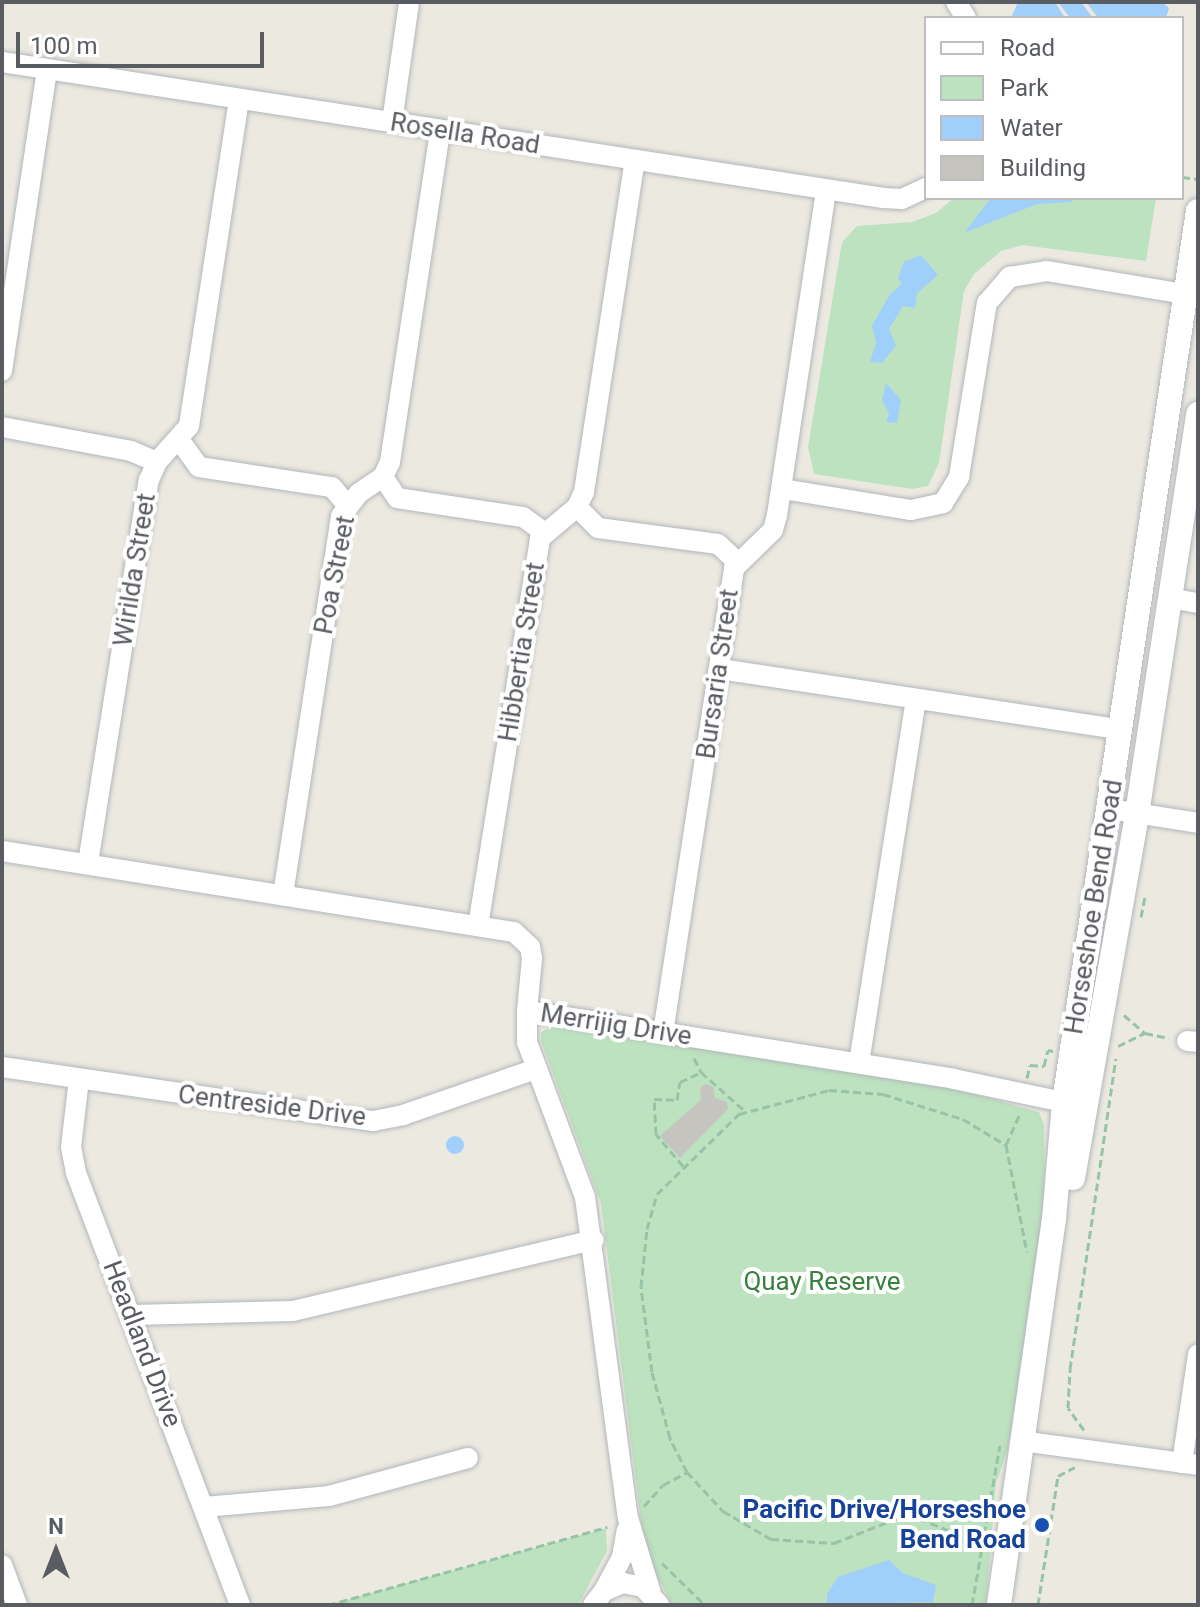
<!DOCTYPE html>
<html>
<head>
<meta charset="utf-8">
<style>
	body { margin:0 }
	#map { position:relative; width:1200px; height:1607px; overflow:hidden; background:#ebe9e0; font-family:Roboto,sans-serif }
	div>[style] { position:absolute }
	[style*='--x'] { left:calc(var(--x)*1px); top:calc(var(--y)*1px); width:calc(var(--w)*1px); rotate:calc(var(--a)*1deg) }
	.green>* { inset:0; background:#bde2bf }
	.water>* { inset:0; background:#a1cffb }
	.round { border-radius:50% }
	.building>* { inset:0; background:#c6c4be }
	.path>* { height:3px; margin-top:-1.5px; transform-origin:0; background:repeating-linear-gradient(90deg,#97c3a6 0 8px,transparent 0 12px) }
	.roads { filter:drop-shadow(0 0 2px #b3b6bb) drop-shadow(0 0 2px #b3b6bb) }
	.minor>* { height:20px; margin:-10px; padding:0 10px; transform-origin:10px; border-radius:10px; background:#fff }
	.tertiary>* { height:24px; margin:-12px; padding:0 12px; transform-origin:12px; border-radius:12px; background:#fff }
	.dots>* { width:22px; height:22px; translate:-50% -50%; box-sizing:border-box; border:4px solid #fff; border-radius:50% }
	span { translate:-50% -50%; white-space:nowrap; text-align:center; line-height:1.15; -webkit-text-stroke:8px #fff; paint-order:stroke }
	.street-label { font-size:26px; color:#595c61 }
	.park-label { font-size:26px; color:#38813f }
	.transit-label { font-size:26px; color:#164399; font-weight:700 }
	.right { translate:-100% -50%; text-align:right }
	.frame { position:absolute; inset:0; border:4px solid #595c61; pointer-events:none }
	.legend { position:absolute; left:924px; top:16px; width:260px; height:184px; box-sizing:border-box; background:#fff; border:2px solid #bdbec0; margin:0; padding:10px 14px; list-style:none; font-size:24px; color:#595c61 }
	.legend li { display:flex; align-items:center; gap:16px; height:40px }
	.legend b { width:40px; border:2px solid #bdbec0 }
	.north { position:absolute; left:16px; top:1511px; width:80px; height:80px; -webkit-text-stroke:6px #fff; paint-order:stroke; rotate:0deg; font-size:22px; font-weight:700; line-height:32px; text-align:center; color:#595c61 }
	.north::after { content:''; display:block; margin:auto; width:28px; height:36px; background:#595c61; clip-path:polygon(50% 0,100% 100%,50% 72%,0 100%) }
	.scale { position:absolute; left:16px; top:32px; width:248px; height:36px; box-sizing:border-box; border:4px solid #595c61; border-top:0; padding-left:10px; font-size:24px; line-height:28px; white-space:nowrap; color:#595c61; -webkit-text-stroke:6px #fff; paint-order:stroke }
</style>
</head>
<body>
<div id="map">
	<div class="green">
		<i style="clip-path:polygon(954px 198px,1156px 198px,1146px 261px,1022px 245px,1001px 251px,974px 274px,964px 291px,939px 463px,928px 486px,912px 489px,814px 474px,808px 447px,842px 242px,857px 226px,912px 222px,936px 213px)"></i>
		<i style="clip-path:polygon(553px 1026px,944px 1086px,1039px 1112px,1044px 1124px,1045px 1213px,1008px 1449px,996px 1483px,986px 1605px,672px 1605px,645px 1553px,601px 1203px,541px 1041px,541px 1032px)"></i>
		<i style="clip-path:polygon(606px 1528px,607px 1551px,578px 1605px,328px 1605px)"></i>
	</div>
	<div class="water">
		<i style="clip-path:polygon(1018px 2px,1055px 2px,1065px 18px,1011px 18px)"></i>
		<i style="clip-path:polygon(1058px 2px,1081px 2px,1093px 18px,1070px 18px)"></i>
		<i style="clip-path:polygon(1086px 2px,1162px 2px,1169px 8px,1166px 18px,1098px 18px)"></i>
		<i style="clip-path:polygon(991px 198px,1071px 198px,1072px 202px,1037px 204px,964px 233px)"></i>
		<i style="clip-path:polygon(921px 255px,938px 275px,917px 293px,915px 308px,903px 306px,889px 329px,896px 346px,882px 363px,870px 362px,876px 342px,872px 326px,890px 294px,902px 284px,898px 278px,904px 262px)"></i>
		<i style="clip-path:polygon(886px 383px,901px 400px,897px 423px,886px 422px,889px 414px,882px 400px)"></i>
		<i class="round" style="left:446px;top:1136px;width:18px;height:18px"></i>
		<i style="clip-path:polygon(889px 1560px,903px 1573px,936px 1585px,933px 1602px,827px 1605px,827px 1594px,838px 1577px)"></i>
	</div>
	<div class="building">
		<i style="clip-path:polygon(706px 1084px,713px 1087px,715px 1098px,727px 1102px,728px 1109px,680px 1158px,660px 1136px,701px 1100px,700px 1088px)"></i>
	</div>
	<div class="path">
		<i style="--x:1182;--y:177;--w:16;--a:7"></i>
		<i style="--x:1141;--y:917;--w:20;--a:-79"></i>
		<i style="--x:1124;--y:1015;--w:28;--a:41"></i>
		<i style="--x:1118;--y:1046;--w:30;--a:-26"></i>
		<i style="--x:1145;--y:1033;--w:24;--a:12"></i>
		<i style="--x:694;--y:1058;--w:16;--a:63"></i>
		<i style="--x:1027;--y:1078;--w:13;--a:-77"></i>
		<i style="--x:1030;--y:1065;--w:14;--a:4"></i>
		<i style="--x:1044;--y:1066;--w:16;--a:-76"></i>
		<i style="--x:1048;--y:1050;--w:5;--a:11"></i>
		<i style="--x:1006;--y:1145;--w:35;--a:-66"></i>
		<i style="--x:683;--y:1166;--w:42;--a:-130.2"></i>
		<i style="--x:656;--y:1134;--w:35;--a:-93"></i>
		<i style="--x:654;--y:1099;--w:23;--a:2"></i>
		<i style="--x:677;--y:1100;--w:18;--a:-81"></i>
		<i style="--x:680;--y:1082;--w:23;--a:-25"></i>
		<i style="--x:701;--y:1072;--w:59;--a:41.6"></i>
		<i style="--x:1084;--y:1430;--w:27;--a:-126"></i>
		<i style="--x:1068;--y:1408;--w:39;--a:-87"></i>
		<i style="--x:1070;--y:1369;--w:314;--a:-81.6"></i>
		<i style="--x:687;--y:1472;--w:53;--a:47.3"></i>
		<i style="--x:723;--y:1511;--w:56;--a:30.3"></i>
		<i style="--x:771;--y:1539;--w:63;--a:3.6"></i>
		<i style="--x:834;--y:1543;--w:79;--a:-21.4"></i>
		<i style="--x:908;--y:1514;--w:83;--a:21.9"></i>
		<i style="--x:644;--y:1506;--w:28;--a:-48"></i>
		<i style="--x:663;--y:1485;--w:27;--a:-28"></i>
		<i style="--x:687;--y:1472;--w:38;--a:-117"></i>
		<i style="--x:670;--y:1438;--w:68;--a:-105.3"></i>
		<i style="--x:652;--y:1372;--w:86;--a:-97.4"></i>
		<i style="--x:641;--y:1287;--w:58;--a:-84.1"></i>
		<i style="--x:647;--y:1229;--w:36;--a:-74"></i>
		<i style="--x:657;--y:1194;--w:115;--a:-44.3"></i>
		<i style="--x:739;--y:1114;--w:93;--a:-14.9"></i>
		<i style="--x:829;--y:1090;--w:54;--a:4.2"></i>
		<i style="--x:883;--y:1094;--w:84;--a:17.4"></i>
		<i style="--x:963;--y:1119;--w:50;--a:31.2"></i>
		<i style="--x:1006;--y:1145;--w:109;--a:78.9"></i>
		<i style="--x:662;--y:1563;--w:60;--a:44.3"></i>
		<i style="--x:328;--y:1605;--w:290;--a:-15.6"></i>
		<i style="--x:972;--y:1605;--w:162;--a:-80.1"></i>
		<i style="--x:1038;--y:1605;--w:131;--a:-81.2"></i>
		<i style="--x:1058;--y:1476;--w:19;--a:-28"></i>
	</div>
	<div class="roads">
		<div class="minor">
			<i style="--x:956;--y:2;--w:19;--a:58"></i>
			<i style="--x:2;--y:62;--w:892;--a:8.77"></i>
			<i style="--x:884;--y:198;--w:18;--a:3"></i>
			<i style="--x:902;--y:199;--w:26;--a:-25"></i>
			<i style="--x:392;--y:122;--w:121;--a:-81.9"></i>
			<i style="--x:2;--y:371;--w:305;--a:-81.5"></i>
			<i style="--x:2;--y:427;--w:131;--a:10.5"></i>
			<i style="--x:131;--y:451;--w:28;--a:23"></i>
			<i style="--x:180;--y:441;--w:32;--a:54"></i>
			<i style="--x:199;--y:467;--w:134;--a:8.6"></i>
			<i style="--x:332;--y:487;--w:23;--a:50"></i>
			<i style="--x:383;--y:477;--w:25;--a:56"></i>
			<i style="--x:397;--y:498;--w:127;--a:8.6"></i>
			<i style="--x:523;--y:517;--w:26;--a:36"></i>
			<i style="--x:783;--y:489;--w:130;--a:9.3"></i>
			<i style="--x:911;--y:510;--w:33;--a:-12"></i>
			<i style="--x:943;--y:503;--w:31;--a:-58"></i>
			<i style="--x:959;--y:477;--w:176;--a:-80.9"></i>
			<i style="--x:987;--y:303;--w:35;--a:-49"></i>
			<i style="--x:1010;--y:277;--w:37;--a:-9"></i>
			<i style="--x:1047;--y:271;--w:140;--a:9.5"></i>
			<i style="--x:577;--y:507;--w:30;--a:45"></i>
			<i style="--x:598;--y:528;--w:121;--a:7.6"></i>
			<i style="--x:718;--y:544;--w:26;--a:43"></i>
			<i style="--x:1169;--y:598;--w:29;--a:10"></i>
			<i style="--x:720;--y:669;--w:406;--a:8.6"></i>
			<i style="--x:1109;--y:809;--w:90;--a:8.9"></i>
			<i style="--x:2;--y:851;--w:518;--a:8.99"></i>
			<i style="--x:514;--y:932;--w:22;--a:43"></i>
			<i style="--x:530;--y:947;--w:11;--a:80"></i>
			<i style="--x:532;--y:958;--w:53;--a:95.4"></i>
			<i style="--x:527;--y:1011;--w:432;--a:9"></i>
			<i style="--x:954;--y:1079;--w:126;--a:11.9"></i>
			<i style="--x:88;--y:863;--w:388;--a:-81"></i>
			<i style="--x:149;--y:480;--w:20;--a:-66"></i>
			<i style="--x:157;--y:462;--w:48;--a:-48.4"></i>
			<i style="--x:189;--y:426;--w:330;--a:-81.3"></i>
			<i style="--x:283;--y:895;--w:383;--a:-81.3"></i>
			<i style="--x:341;--y:516;--w:29;--a:-52"></i>
			<i style="--x:359;--y:493;--w:29;--a:-34"></i>
			<i style="--x:383;--y:477;--w:17;--a:-65"></i>
			<i style="--x:390;--y:462;--w:336;--a:-81.4"></i>
			<i style="--x:478;--y:926;--w:393;--a:-80.9"></i>
			<i style="--x:540;--y:538;--w:48;--a:-40"></i>
			<i style="--x:577;--y:507;--w:17;--a:-65"></i>
			<i style="--x:584;--y:492;--w:336;--a:-81.3"></i>
			<i style="--x:527;--y:1011;--w:31;--a:90"></i>
			<i style="--x:527;--y:1042;--w:165;--a:69.5"></i>
			<i style="--x:585;--y:1197;--w:324;--a:82.4"></i>
			<i style="--x:628;--y:1518;--w:78;--a:73"></i>
			<i style="--x:663;--y:1033;--w:470;--a:-81.3"></i>
			<i style="--x:734;--y:568;--w:54;--a:-44.3"></i>
			<i style="--x:773;--y:530;--w:16;--a:-75"></i>
			<i style="--x:777;--y:515;--w:329;--a:-81.4"></i>
			<i style="--x:1187;--y:1041;--w:11;--a:5"></i>
			<i style="--x:859;--y:1063;--w:367;--a:-81.1"></i>
			<i style="--x:2;--y:1067;--w:375;--a:8.3"></i>
			<i style="--x:373;--y:1121;--w:31;--a:-11"></i>
			<i style="--x:403;--y:1115;--w:141;--a:-19.1"></i>
			<i style="--x:79;--y:1079;--w:68;--a:96.7"></i>
			<i style="--x:71;--y:1147;--w:26;--a:79"></i>
			<i style="--x:76;--y:1173;--w:462;--a:69.2"></i>
			<i style="--x:132;--y:1315;--w:161;--a:-1.4"></i>
			<i style="--x:293;--y:1311;--w:309;--a:-13.3"></i>
			<i style="--x:1021;--y:1441;--w:179;--a:7.7"></i>
			<i style="--x:1182;--y:1463;--w:110;--a:-81.6"></i>
			<i style="--x:204;--y:1507;--w:125;--a:-5"></i>
			<i style="--x:329;--y:1496;--w:144;--a:-15.3"></i>
			<i style="--x:2;--y:1565;--w:43;--a:69.4"></i>
			<i style="--x:604;--y:1591;--w:38;--a:-62"></i>
			<i style="--x:622;--y:1557;--w:27;--a:-80"></i>
			<i style="--x:593;--y:1605;--w:18;--a:-52"></i>
			<i style="--x:604;--y:1591;--w:21;--a:-23"></i>
			<i style="--x:623;--y:1583;--w:20;--a:11"></i>
			<i style="--x:643;--y:1587;--w:24;--a:48"></i>
		</div>
		<div class="tertiary">
			<i style="--x:1073;--y:1178;--w:370;--a:-80"></i>
			<i style="--x:1137;--y:814;--w:405;--a:-81.3"></i>
			<i style="--x:999;--y:1605;--w:390;--a:-81.9"></i>
			<i style="--x:1054;--y:1219;--w:117;--a:-85.1"></i>
			<i style="--x:1064;--y:1102;--w:901;--a:-81.45"></i>
		</div>
	</div>
	<div class="dots">
		<i style="left:1042px;top:1525px;background:#1a4fb4"></i>
	</div>
	<div class="street-label">
		<span style="left:465px;top:134px;rotate:9deg">Rosella Road</span>
		<span style="left:135px;top:570px;rotate:-81deg">Wirilda Street</span>
		<span style="left:335px;top:575px;rotate:-79deg">Poa Street</span>
		<span style="left:522px;top:652px;rotate:-81deg">Hibbertia Street</span>
		<span style="left:718px;top:674px;rotate:-82deg">Bursaria Street</span>
		<span style="left:1094px;top:907px;rotate:-81deg">Horseshoe Bend Road</span>
		<span style="left:616px;top:1025px;rotate:9deg">Merrijig Drive</span>
		<span style="left:272px;top:1106px;rotate:7deg">Centreside Drive</span>
		<span style="left:142px;top:1344px;rotate:69deg">Headland Drive</span>
	</div>
	<div class="park-label">
		<span style="left:822px;top:1282px">Quay Reserve</span>
	</div>
	<div class="transit-label">
		<span class="right" style="left:1026px;top:1525px">Pacific Drive/Horseshoe<br>Bend Road</span>
	</div>
	<div class="frame"></div>
	<ul class="legend">
	<li><b style="height:10px;background:#fff"></b>Road</li>
	<li><b style="height:22px;background:#bde2bf"></b>Park</li>
	<li><b style="height:22px;background:#a1cffb"></b>Water</li>
	<li><b style="height:22px;background:#c6c4be"></b>Building</li>
	</ul>
	<div class="north">N</div>
	<div class="scale">100 m</div>
</div>
</body>
</html>
